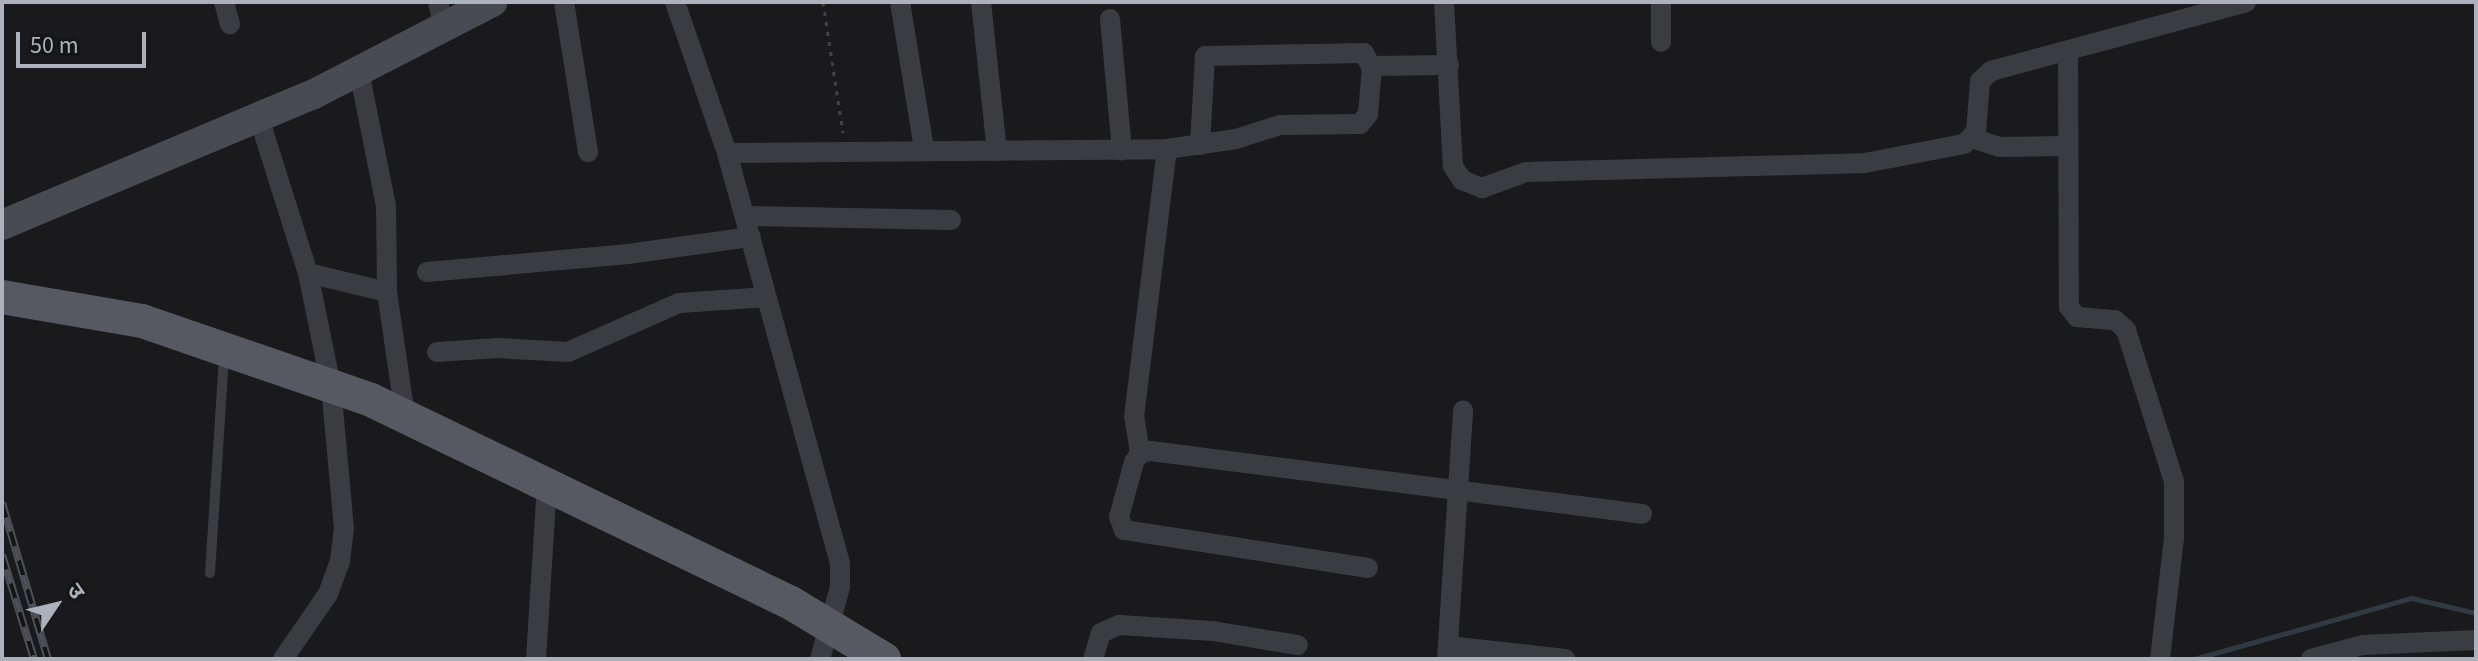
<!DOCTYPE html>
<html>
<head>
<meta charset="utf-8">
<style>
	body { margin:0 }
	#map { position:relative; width:2478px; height:661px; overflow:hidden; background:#1a1a1d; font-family:"Source Sans 3","Noto Sans Devanagari",sans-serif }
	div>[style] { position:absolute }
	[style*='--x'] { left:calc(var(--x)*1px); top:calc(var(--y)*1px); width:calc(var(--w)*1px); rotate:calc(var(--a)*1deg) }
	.stream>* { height:5px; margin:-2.5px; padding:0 2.5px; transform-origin:2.5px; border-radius:2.5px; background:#2f3a43 }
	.path>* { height:3px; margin-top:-1.5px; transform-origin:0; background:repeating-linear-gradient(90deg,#414349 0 4px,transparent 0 10px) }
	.lane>* { height:10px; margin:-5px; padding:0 5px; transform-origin:5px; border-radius:5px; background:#3b3c42 }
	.street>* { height:20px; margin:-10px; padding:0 10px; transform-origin:10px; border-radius:10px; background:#3b3c42 }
	.secondary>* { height:30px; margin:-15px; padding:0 15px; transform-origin:15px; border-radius:15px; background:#494b52 }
	.primary>* { height:34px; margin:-17px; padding:0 17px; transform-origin:17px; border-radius:17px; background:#575962 }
	.rail>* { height:8px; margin-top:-4px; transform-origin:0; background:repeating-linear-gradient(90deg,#151518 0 15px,#4e5057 0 30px); box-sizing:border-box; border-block:2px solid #4e5057 }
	span { translate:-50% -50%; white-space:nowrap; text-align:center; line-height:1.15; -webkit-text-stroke:6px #151518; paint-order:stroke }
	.frame { position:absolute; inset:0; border:4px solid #acb2bd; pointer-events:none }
	.north { position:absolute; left:16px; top:565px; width:80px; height:80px; -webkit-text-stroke:6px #151518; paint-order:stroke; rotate:55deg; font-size:22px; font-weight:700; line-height:32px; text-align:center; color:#acb2bd }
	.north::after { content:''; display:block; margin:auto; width:28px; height:36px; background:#acb2bd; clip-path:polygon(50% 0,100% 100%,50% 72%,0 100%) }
	.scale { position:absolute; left:16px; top:32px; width:130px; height:36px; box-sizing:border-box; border:4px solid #acb2bd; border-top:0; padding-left:10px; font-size:24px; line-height:28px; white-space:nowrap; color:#acb2bd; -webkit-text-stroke:6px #151518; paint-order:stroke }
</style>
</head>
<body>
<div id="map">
	<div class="stream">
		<i style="--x:2194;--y:659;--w:225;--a:-15.7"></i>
		<i style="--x:2411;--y:598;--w:67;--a:13"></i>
	</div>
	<div class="path">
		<i style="--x:823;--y:2;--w:132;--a:81.3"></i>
	</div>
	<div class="lane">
		<i style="--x:210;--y:573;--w:217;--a:-86.3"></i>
	</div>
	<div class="street">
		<i style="--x:224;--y:2;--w:23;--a:75"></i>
		<i style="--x:438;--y:2;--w:26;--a:77"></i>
		<i style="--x:564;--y:2;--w:152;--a:80.9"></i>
		<i style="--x:675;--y:2;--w:160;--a:71"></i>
		<i style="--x:727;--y:153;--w:426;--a:74.6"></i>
		<i style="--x:840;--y:564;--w:23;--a:90"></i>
		<i style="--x:840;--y:587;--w:75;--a:105.5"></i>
		<i style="--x:900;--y:2;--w:148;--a:80.7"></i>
		<i style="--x:981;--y:2;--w:150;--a:83.9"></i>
		<i style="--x:1444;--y:2;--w:164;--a:86.9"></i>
		<i style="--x:1453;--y:166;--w:17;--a:57"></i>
		<i style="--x:1462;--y:180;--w:22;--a:22"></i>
		<i style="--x:1482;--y:188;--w:47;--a:-20"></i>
		<i style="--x:1526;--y:172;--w:339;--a:-1.5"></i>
		<i style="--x:1865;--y:163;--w:101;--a:-10.9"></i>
		<i style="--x:1964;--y:144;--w:17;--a:-45"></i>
		<i style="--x:1976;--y:132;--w:51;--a:-85.5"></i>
		<i style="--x:1980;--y:81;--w:15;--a:-42"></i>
		<i style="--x:1991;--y:71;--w:264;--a:-15.1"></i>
		<i style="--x:1661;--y:2;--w:40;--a:90"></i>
		<i style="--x:1110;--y:19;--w:132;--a:84.8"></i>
		<i style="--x:2068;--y:52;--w:255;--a:89.8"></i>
		<i style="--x:2069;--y:307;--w:13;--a:51"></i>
		<i style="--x:2077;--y:317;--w:38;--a:5"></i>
		<i style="--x:2115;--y:320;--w:15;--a:42"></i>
		<i style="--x:2126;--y:330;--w:158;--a:72.4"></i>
		<i style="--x:2174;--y:481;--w:57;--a:90"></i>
		<i style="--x:2174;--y:538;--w:122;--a:96.6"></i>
		<i style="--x:359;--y:71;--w:138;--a:78.7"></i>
		<i style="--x:386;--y:206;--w:86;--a:89.3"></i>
		<i style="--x:387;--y:292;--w:125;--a:81.7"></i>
		<i style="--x:259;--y:118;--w:163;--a:72.5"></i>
		<i style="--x:308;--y:273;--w:115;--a:78.5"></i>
		<i style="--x:331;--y:386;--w:143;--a:84.8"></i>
		<i style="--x:344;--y:528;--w:33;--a:97"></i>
		<i style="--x:340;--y:561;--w:35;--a:110"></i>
		<i style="--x:328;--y:594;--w:79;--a:124.7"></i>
		<i style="--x:1972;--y:138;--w:28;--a:18"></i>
		<i style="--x:1999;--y:147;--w:69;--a:-0.8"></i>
		<i style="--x:1200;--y:145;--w:89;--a:-86.8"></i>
		<i style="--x:1205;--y:56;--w:159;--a:-1.1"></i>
		<i style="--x:1364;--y:53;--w:16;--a:63"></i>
		<i style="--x:727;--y:153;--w:440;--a:-0.5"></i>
		<i style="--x:1167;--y:149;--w:70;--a:-8.2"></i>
		<i style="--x:1236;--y:139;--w:46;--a:-17.7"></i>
		<i style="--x:1280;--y:125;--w:80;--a:-0.7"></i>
		<i style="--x:1360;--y:124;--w:13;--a:-51"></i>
		<i style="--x:1368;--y:114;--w:48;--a:-85.2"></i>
		<i style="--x:1372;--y:66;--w:77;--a:-0.7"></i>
		<i style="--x:745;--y:216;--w:206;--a:1.1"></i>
		<i style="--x:427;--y:272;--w:202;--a:-5.1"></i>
		<i style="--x:628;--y:254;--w:124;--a:-7.9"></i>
		<i style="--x:308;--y:273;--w:81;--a:13.5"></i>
		<i style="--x:437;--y:352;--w:60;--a:-3.8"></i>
		<i style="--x:497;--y:348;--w:71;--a:3.2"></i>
		<i style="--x:568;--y:352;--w:121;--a:-23.8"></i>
		<i style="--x:679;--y:303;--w:87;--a:-3.9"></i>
		<i style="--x:1140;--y:453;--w:36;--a:-99"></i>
		<i style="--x:1134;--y:417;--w:270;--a:-83"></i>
		<i style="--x:1368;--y:568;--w:247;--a:-171.1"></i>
		<i style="--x:1124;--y:530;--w:14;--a:-111"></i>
		<i style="--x:1119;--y:517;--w:57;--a:-74.7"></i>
		<i style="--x:1134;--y:462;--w:11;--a:-56"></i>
		<i style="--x:1140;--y:453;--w:11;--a:-10"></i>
		<i style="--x:1151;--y:451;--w:495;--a:7.3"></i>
		<i style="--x:1449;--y:646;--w:117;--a:6.4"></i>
		<i style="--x:536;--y:659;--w:173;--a:-86.4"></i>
		<i style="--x:1093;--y:659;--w:27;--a:-73"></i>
		<i style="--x:1101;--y:633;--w:20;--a:-24"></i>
		<i style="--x:1119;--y:625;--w:94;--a:3.7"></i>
		<i style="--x:1213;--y:631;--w:86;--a:9.4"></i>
		<i style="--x:1447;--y:659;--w:249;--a:-86.3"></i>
		<i style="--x:2311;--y:659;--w:54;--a:-15.1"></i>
		<i style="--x:2363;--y:645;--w:113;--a:-2.5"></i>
	</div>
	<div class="secondary">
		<i style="--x:2;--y:225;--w:336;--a:-22.8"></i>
		<i style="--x:312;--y:95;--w:203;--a:-27.3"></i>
	</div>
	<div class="primary">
		<i style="--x:2;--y:297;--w:142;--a:9.7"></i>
		<i style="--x:142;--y:321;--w:242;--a:19"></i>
		<i style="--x:371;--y:400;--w:466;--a:25.8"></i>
		<i style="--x:791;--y:603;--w:109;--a:31.1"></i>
	</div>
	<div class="rail">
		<i style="--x:2;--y:503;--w:163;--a:73.6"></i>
		<i style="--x:2;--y:555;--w:109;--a:72.9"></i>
	</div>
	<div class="frame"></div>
	<div class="north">उ</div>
	<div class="scale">50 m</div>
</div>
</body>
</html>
